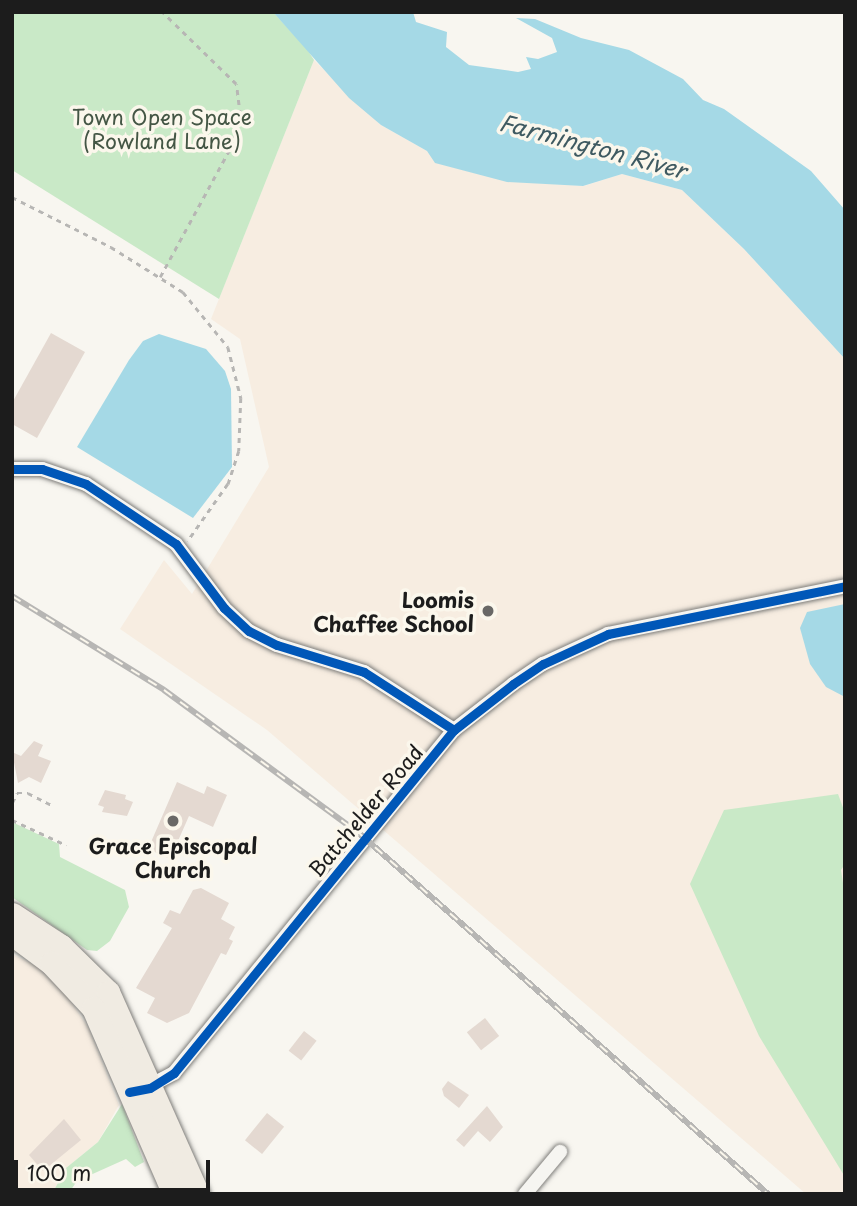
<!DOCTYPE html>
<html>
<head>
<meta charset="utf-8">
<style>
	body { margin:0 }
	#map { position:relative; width:857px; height:1206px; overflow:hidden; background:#f8f6f0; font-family:"Playpen Sans",sans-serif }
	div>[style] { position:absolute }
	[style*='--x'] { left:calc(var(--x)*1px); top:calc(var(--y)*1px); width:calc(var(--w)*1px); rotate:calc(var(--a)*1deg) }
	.built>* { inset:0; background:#f7ede1 }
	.green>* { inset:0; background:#c9e9c7 }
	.water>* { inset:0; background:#a5d9e6 }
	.building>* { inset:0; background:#e4d9d1; transform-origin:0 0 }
	.path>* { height:2.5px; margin-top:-1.25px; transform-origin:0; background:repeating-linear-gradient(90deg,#b7b6b4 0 5px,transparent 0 10px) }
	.roads { filter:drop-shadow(0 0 2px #7f7e7b) drop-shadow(0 0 2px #7f7e7b) }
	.street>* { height:14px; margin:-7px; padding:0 7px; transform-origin:7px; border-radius:7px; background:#f6f5f1 }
	.primary>* { height:23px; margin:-11.5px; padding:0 11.5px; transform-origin:11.5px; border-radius:11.5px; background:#f0ebe2 }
	.rail>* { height:6px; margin-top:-3px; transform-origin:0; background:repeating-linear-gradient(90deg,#fbf7ec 0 10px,#b7b6b4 0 20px); box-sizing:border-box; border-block:2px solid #b7b6b4 }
	.cycleway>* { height:9px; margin:-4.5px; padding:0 4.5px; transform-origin:4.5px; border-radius:4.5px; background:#0057b8 }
	.dots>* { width:19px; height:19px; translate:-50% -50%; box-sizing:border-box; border:4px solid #fbf7ec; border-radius:50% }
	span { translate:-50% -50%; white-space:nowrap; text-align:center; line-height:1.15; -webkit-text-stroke:7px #fbf7ec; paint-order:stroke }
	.park-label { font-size:21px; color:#445645 }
	.poi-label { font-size:21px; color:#1c1c1c; font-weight:700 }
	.right { translate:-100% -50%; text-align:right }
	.street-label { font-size:21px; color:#1c1c1c }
	.water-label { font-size:23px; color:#3f5a61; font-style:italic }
	.frame { position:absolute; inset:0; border:14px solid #1c1c1c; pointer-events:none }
	.scale { position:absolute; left:14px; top:1160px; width:196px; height:32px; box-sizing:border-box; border:4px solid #1c1c1c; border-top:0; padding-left:9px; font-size:21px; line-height:24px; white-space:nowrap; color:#1c1c1c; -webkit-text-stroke:5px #fbf7ec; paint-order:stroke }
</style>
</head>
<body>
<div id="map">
	<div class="built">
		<i style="clip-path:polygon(314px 60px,381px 125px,427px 151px,440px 164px,506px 181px,584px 186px,622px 174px,682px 190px,744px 249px,845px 359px,845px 1194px,806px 1194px,267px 730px,120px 629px,164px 560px,192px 594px,269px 467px,240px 339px,211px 319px)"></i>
		<i style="clip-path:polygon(12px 954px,37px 966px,68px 997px,89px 1029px,119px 1105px,98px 1142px,66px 1168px,52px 1194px,12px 1194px)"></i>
	</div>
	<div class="green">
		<i style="clip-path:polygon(12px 12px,273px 12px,307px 49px,314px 60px,219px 299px,12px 170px)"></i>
		<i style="clip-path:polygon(838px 794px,845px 813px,845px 864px,841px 870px,845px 896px,845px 1177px,759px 1036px,690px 884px,724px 810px)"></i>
		<i style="clip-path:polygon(12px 822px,59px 844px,60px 857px,125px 890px,129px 907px,110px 941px,97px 951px,87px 950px,12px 897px)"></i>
		<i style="clip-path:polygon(122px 1104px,144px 1162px,135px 1167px,126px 1159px,77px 1181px,68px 1194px,52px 1194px,66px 1168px,98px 1142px)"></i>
	</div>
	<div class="water">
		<i style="clip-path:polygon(273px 12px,413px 12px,416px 22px,447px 32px,446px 47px,469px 65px,518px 72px,531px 69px,526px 57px,538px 59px,557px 52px,552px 38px,516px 18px,535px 19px,581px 38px,629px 50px,683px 79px,703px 100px,724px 109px,811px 171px,845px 210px,845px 359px,744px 249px,682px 190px,622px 174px,583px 186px,507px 182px,435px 163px,427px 151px,381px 125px,349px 98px)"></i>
		<i style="clip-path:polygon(159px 334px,206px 349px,225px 371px,231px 389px,232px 467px,193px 518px,77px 447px,129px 360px,143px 341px)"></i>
		<i style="clip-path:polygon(845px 604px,845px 697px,826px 687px,810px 664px,800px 628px,807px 612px)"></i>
	</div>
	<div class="building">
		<i style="clip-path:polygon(51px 333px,85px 352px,37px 438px,12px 424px,12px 403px)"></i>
		<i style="clip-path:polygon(34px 741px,43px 745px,38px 756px,51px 761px,41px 783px,29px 777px,18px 783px,12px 752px,21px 756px)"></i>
		<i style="clip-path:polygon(177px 782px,204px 794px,207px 786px,227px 795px,213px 827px,189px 816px,170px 859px,148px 849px)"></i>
		<i style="clip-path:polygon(105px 790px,126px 795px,125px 799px,133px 802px,127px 816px,102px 812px,104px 807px,98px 805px)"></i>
		<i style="clip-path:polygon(201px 888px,229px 903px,221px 919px,235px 927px,229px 939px,233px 941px,226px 955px,221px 953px,189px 1013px,167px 1023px,147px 1013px,155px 998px,136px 988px,172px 928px,163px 923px,170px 910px,180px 914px,193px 890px)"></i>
		<i style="left:485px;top:1018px;width:23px;height:23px;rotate:52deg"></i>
		<i style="left:304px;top:1031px;width:16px;height:25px;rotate:38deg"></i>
		<i style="clip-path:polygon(448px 1081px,469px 1095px,459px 1108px,444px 1096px,442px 1089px)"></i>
		<i style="clip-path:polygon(487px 1106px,503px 1127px,490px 1142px,478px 1131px,464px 1147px,456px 1140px)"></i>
		<i style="left:267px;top:1113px;width:22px;height:35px;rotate:39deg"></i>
		<i style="clip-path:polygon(64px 1119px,81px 1140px,43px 1171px,29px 1155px)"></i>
	</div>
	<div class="path">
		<i style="--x:12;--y:197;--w:111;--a:26.8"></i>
		<i style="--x:111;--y:247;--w:85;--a:32"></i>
		<i style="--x:183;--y:292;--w:71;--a:50.7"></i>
		<i style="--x:228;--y:347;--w:53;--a:75.7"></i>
		<i style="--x:241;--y:398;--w:53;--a:92.2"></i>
		<i style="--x:239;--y:451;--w:35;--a:108"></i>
		<i style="--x:228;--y:484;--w:70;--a:125.1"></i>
		<i style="--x:160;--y:277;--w:148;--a:-61.4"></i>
		<i style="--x:231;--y:147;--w:33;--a:-74"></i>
		<i style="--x:240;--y:115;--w:31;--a:-97"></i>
		<i style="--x:236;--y:84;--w:103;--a:-135.8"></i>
		<i style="--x:12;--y:803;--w:11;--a:-63"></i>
		<i style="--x:17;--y:793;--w:11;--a:0"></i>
		<i style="--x:28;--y:793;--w:27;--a:27"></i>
		<i style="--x:12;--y:820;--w:60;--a:24.8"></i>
	</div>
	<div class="roads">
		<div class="street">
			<i style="--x:12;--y:469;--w:30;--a:0"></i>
			<i style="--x:42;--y:469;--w:46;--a:18.8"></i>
			<i style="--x:86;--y:484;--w:108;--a:33.7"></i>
			<i style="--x:176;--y:544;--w:80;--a:53.1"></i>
			<i style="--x:224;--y:608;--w:34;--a:43"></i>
			<i style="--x:249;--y:631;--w:31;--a:27"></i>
			<i style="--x:277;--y:645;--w:91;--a:17.2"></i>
			<i style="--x:364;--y:672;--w:107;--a:32.8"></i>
			<i style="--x:144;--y:1089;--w:34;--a:-28"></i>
			<i style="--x:174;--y:1073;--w:443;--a:-50.8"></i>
			<i style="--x:454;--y:730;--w:75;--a:-37.9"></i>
			<i style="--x:513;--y:684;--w:36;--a:-34"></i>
			<i style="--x:543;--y:664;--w:72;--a:-24.8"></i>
			<i style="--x:608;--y:634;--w:242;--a:-11.4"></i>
			<i style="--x:525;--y:1194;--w:55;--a:-50.2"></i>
		</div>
		<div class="primary">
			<i style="--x:12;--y:914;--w:59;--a:33.1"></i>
			<i style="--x:61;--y:946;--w:66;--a:44.4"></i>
			<i style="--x:108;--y:992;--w:221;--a:66"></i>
			<i style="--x:12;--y:934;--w:49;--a:36.6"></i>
			<i style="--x:51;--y:963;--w:62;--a:47"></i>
			<i style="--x:93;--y:1008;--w:203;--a:66.5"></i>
		</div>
	</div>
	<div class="rail">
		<i style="--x:12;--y:596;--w:179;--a:31.7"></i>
		<i style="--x:164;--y:690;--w:243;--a:36.3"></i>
		<i style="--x:360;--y:834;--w:544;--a:41.42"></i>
	</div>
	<div class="cycleway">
		<i style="--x:12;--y:469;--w:30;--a:0"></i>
		<i style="--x:42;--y:469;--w:46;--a:18.8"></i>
		<i style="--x:86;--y:484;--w:108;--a:33.7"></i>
		<i style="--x:176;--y:544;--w:80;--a:53.1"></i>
		<i style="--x:224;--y:608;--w:34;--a:43"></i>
		<i style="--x:249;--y:631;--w:31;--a:27"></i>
		<i style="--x:277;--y:645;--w:91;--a:17.2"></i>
		<i style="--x:364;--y:672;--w:107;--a:32.8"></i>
		<i style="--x:129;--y:1092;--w:21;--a:-11"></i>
		<i style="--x:150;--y:1088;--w:28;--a:-32"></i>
		<i style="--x:174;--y:1073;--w:443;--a:-50.8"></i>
		<i style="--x:454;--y:730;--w:75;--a:-37.9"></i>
		<i style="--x:513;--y:684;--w:36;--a:-34"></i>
		<i style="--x:543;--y:664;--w:72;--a:-24.8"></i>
		<i style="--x:608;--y:634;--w:242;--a:-11.4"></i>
	</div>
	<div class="dots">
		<i style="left:488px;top:611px;background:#696866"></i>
		<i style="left:173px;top:821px;background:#696866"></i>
	</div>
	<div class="park-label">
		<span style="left:162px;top:128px">Town Open Space<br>(Rowland Lane)</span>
	</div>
	<div class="poi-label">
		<span class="right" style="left:474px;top:611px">Loomis<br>Chaffee School</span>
		<span style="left:173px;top:857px">Grace Episcopal<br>Church</span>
	</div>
	<div class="street-label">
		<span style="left:365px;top:810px;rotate:-50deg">Batchelder Road</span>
	</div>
	<div class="water-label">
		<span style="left:593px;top:146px;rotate:15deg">Farmington River</span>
	</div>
	<div class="frame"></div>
	<div class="scale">100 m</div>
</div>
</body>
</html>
